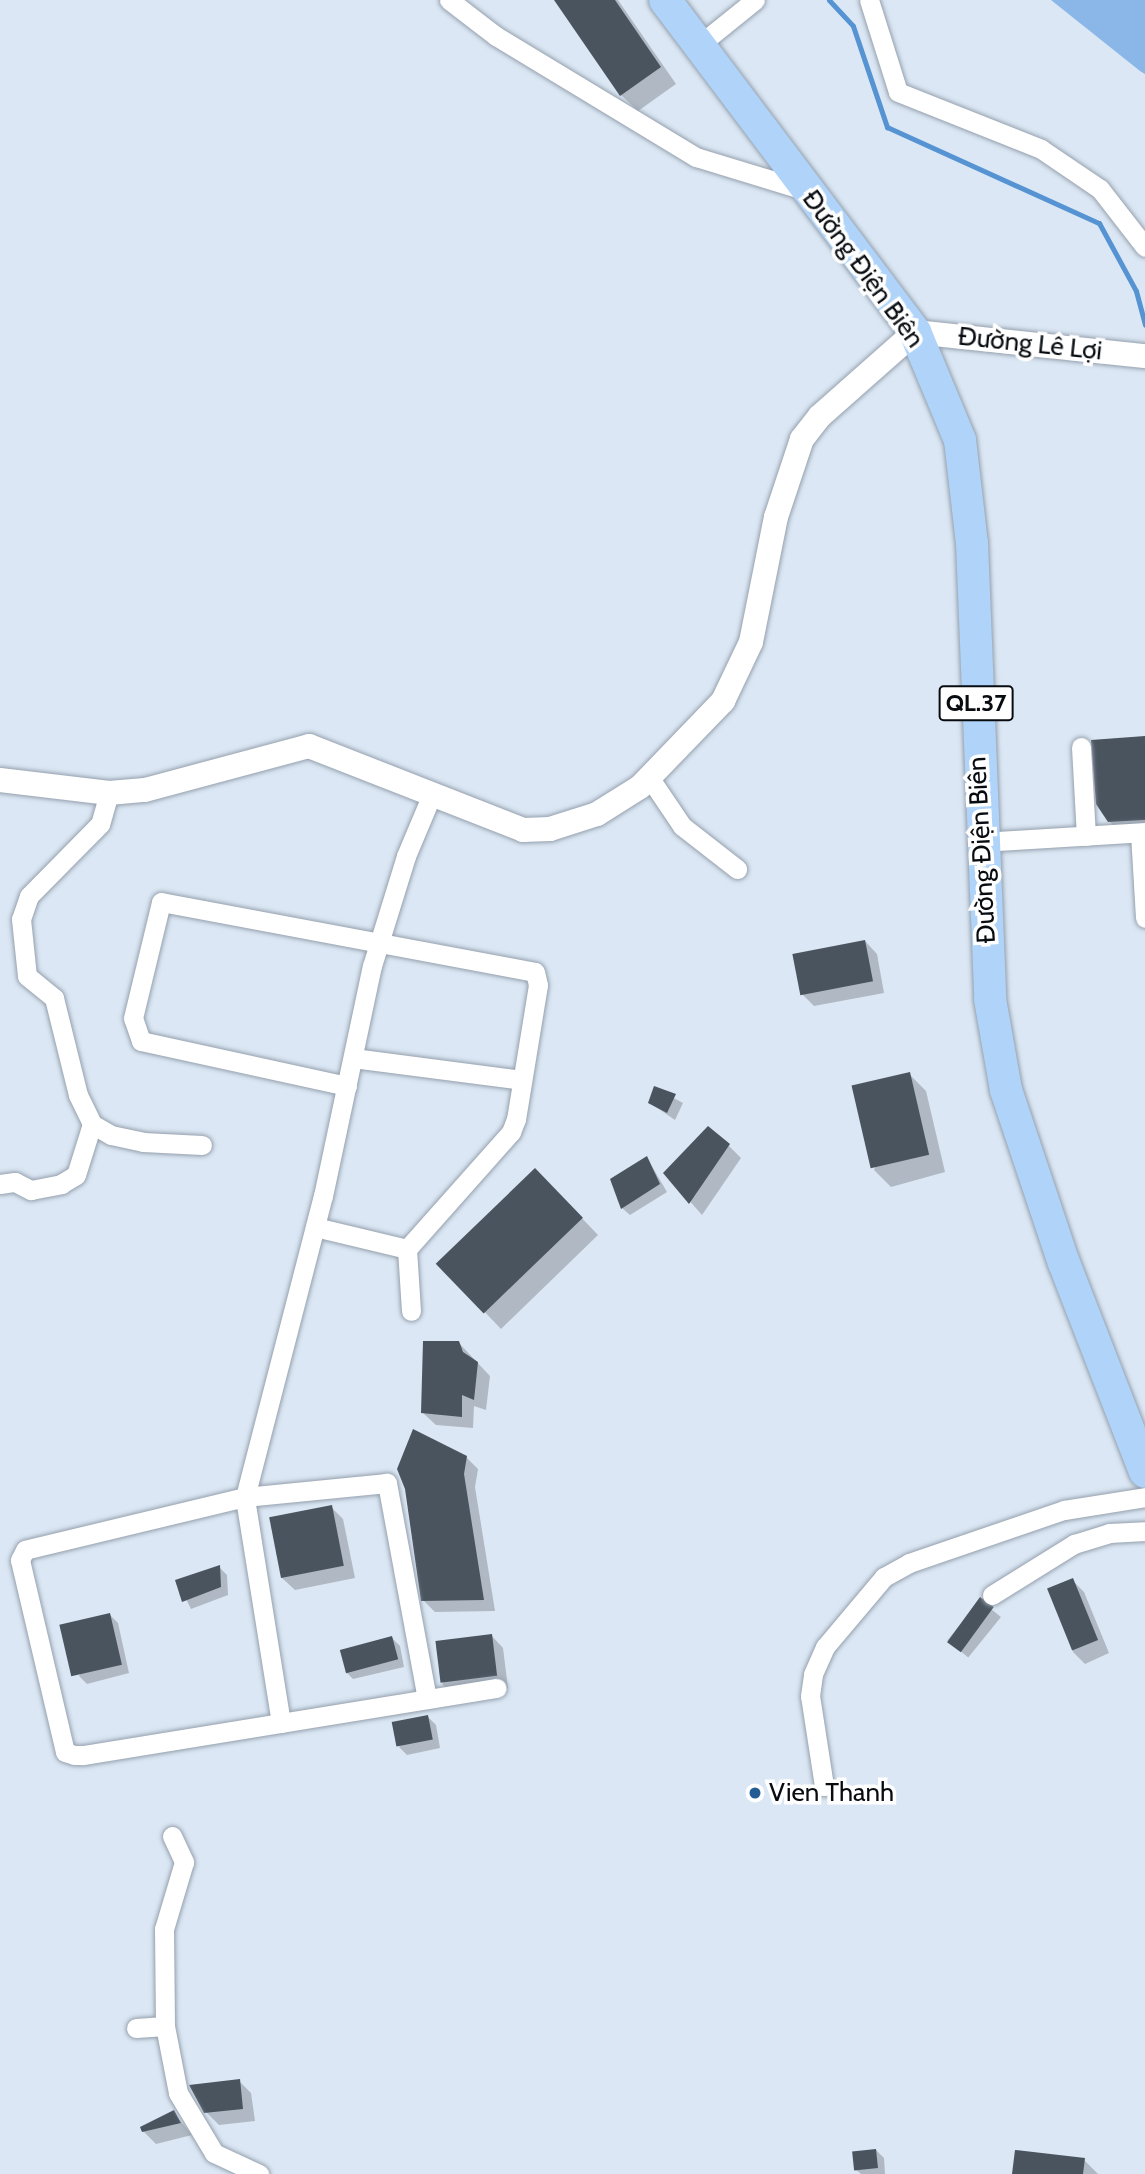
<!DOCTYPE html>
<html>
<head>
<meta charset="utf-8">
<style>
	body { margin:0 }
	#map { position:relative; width:1145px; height:2174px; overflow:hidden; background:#dbe7f4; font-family:Cabin,sans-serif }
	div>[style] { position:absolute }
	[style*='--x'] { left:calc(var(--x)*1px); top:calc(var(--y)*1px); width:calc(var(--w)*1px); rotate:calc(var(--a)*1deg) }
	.green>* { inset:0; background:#8ab7e8 }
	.shadow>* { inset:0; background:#0003; transform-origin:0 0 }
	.stream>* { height:5px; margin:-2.5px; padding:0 2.5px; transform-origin:2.5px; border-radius:2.5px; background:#5693d2 }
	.building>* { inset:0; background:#4a545f; transform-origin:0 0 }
	.roads { filter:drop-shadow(0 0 2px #95a0ad) drop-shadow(0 0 2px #95a0ad) }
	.minor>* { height:19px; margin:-9.5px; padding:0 9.5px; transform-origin:9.5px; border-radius:9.5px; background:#fff }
	.tertiary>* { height:24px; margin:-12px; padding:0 12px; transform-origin:12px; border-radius:12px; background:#fff }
	.primary>* { height:32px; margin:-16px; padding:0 16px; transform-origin:16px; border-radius:16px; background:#afd3f9 }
	.dots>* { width:19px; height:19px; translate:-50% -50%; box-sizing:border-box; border:4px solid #fff; border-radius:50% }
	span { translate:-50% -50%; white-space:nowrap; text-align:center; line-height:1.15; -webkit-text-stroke:7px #fff; paint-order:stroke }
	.shield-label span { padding:2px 5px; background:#fff; border:2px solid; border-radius:5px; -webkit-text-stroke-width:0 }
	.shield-label { font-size:24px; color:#080c10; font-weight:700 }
	.street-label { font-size:26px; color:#080c10 }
	.poi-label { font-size:26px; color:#080c10 }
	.left { translate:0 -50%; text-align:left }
</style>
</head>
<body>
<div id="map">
	<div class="green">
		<i style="clip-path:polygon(1051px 0,1145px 0,1145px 74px,1140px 71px)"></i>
	</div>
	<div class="shadow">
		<i style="clip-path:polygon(556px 0,618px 0,676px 84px,638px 111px,621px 95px)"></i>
		<i style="clip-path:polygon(1145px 738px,1145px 837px,1126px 838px,1109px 821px)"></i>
		<i style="clip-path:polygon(865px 941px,877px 954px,884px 993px,814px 1006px,802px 994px)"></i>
		<i style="clip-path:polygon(909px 1074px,926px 1091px,945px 1172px,891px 1187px,874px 1170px)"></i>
		<i style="clip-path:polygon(655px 1088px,683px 1103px,675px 1120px,650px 1103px)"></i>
		<i style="clip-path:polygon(729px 1146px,741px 1158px,702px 1215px,665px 1173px)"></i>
		<i style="clip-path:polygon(647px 1158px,667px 1192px,630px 1215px,622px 1208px)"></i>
		<i style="clip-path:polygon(552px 1187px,598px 1235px,501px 1329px,439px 1264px)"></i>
		<i style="clip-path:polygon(459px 1343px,490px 1376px,486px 1410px,474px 1406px,473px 1428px,436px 1425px,423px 1413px)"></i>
		<i style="clip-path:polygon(466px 1457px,478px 1469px,475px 1487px,495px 1611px,435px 1612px,423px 1600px)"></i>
		<i style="clip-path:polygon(331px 1507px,343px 1519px,355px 1578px,295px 1590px,282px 1578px)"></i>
		<i style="clip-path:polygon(219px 1567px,227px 1575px,228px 1595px,191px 1609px,177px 1581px)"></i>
		<i style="clip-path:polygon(1072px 1580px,1084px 1592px,1109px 1653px,1085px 1664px,1073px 1652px)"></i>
		<i style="left:980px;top:1600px;width:27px;height:52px;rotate:39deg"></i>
		<i style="clip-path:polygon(110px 1615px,118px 1623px,129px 1673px,87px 1684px,79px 1676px)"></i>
		<i style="clip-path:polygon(491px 1635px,503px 1648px,508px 1688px,454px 1696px,442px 1684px)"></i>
		<i style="clip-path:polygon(392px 1638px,400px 1646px,404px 1667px,353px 1679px,345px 1671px)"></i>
		<i style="clip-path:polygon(428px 1717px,436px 1725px,440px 1748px,407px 1755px,399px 1747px)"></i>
		<i style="clip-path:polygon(239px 2081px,251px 2093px,255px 2121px,219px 2125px,206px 2112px)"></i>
		<i style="clip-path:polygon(173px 2112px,192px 2135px,156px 2144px,143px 2131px)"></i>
		<i style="clip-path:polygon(876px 2150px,884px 2158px,885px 2174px,861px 2174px,856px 2170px)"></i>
		<i style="clip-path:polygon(1084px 2160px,1098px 2174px,1014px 2174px)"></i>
	</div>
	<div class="stream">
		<i style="--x:829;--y:0;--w:35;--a:47"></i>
		<i style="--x:853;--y:26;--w:107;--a:71.4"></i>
		<i style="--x:887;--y:127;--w:233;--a:24.4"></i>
		<i style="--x:1099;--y:223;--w:77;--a:61.4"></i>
		<i style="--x:1136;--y:291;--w:35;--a:75"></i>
	</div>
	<div class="building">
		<i style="clip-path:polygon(554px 0,615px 0,661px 67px,620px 96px)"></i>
		<i style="clip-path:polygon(1145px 736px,1145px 820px,1108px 822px,1096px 804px,1091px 740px)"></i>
		<i style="left:865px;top:940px;width:42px;height:74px;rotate:79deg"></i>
		<i style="left:910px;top:1072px;width:85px;height:60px;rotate:77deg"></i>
		<i style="clip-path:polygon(654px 1086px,676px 1094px,667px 1113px,648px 1103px)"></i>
		<i style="clip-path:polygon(708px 1126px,730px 1144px,689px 1204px,663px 1173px)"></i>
		<i style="clip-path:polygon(647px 1156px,660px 1184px,621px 1209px,610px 1179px)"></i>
		<i style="left:535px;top:1168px;width:69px;height:138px;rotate:46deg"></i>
		<i style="clip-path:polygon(423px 1341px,459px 1341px,463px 1352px,478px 1362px,474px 1400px,462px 1395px,462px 1417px,421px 1413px)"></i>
		<i style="clip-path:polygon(413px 1429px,467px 1456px,464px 1474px,484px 1600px,421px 1601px,405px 1489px,397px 1469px)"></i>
		<i style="left:332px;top:1505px;width:62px;height:64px;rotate:79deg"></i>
		<i style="clip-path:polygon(220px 1565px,221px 1587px,182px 1602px,175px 1580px)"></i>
		<i style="left:1073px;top:1578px;width:67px;height:28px;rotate:68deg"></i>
		<i style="left:980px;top:1597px;width:17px;height:56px;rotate:36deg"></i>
		<i style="left:110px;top:1613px;width:53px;height:52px;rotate:77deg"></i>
		<i style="left:492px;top:1634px;width:42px;height:57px;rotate:83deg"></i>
		<i style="left:392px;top:1636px;width:24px;height:54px;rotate:75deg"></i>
		<i style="left:428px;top:1715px;width:25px;height:37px;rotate:79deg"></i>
		<i style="clip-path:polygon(240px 2079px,243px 2109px,204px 2113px,189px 2085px)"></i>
		<i style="clip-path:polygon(174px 2110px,181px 2123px,142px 2132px,140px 2127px)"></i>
		<i style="left:876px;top:2149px;width:19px;height:24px;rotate:84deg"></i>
		<i style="clip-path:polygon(1015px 2150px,1085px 2158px,1083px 2174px,1012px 2174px)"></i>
	</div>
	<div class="roads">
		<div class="minor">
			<i style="--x:449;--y:0;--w:59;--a:37.5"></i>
			<i style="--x:496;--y:36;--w:234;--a:31.2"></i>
			<i style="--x:696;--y:157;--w:116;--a:17"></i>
			<i style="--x:869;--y:0;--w:96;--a:72.5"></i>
			<i style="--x:898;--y:92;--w:154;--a:21.7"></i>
			<i style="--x:1041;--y:149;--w:71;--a:34.1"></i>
			<i style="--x:1100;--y:189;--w:73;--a:52.2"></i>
			<i style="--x:698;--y:46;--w:73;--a:-38.9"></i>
			<i style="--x:1081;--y:747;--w:89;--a:86.8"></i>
			<i style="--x:649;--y:777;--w:59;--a:56"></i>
			<i style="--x:682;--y:826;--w:70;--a:38"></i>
			<i style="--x:109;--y:793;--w:32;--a:106"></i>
			<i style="--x:100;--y:824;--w:101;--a:134.6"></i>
			<i style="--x:29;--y:896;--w:24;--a:109"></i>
			<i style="--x:21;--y:919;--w:57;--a:84"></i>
			<i style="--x:27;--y:976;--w:35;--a:39"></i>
			<i style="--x:54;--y:998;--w:100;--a:76.1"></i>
			<i style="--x:78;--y:1095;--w:32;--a:64"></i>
			<i style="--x:92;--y:1124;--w:22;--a:30"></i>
			<i style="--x:111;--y:1135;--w:33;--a:12"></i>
			<i style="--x:143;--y:1142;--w:59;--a:2.9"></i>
			<i style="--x:1140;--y:833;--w:85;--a:86.6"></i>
			<i style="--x:982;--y:842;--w:163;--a:-3.5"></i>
			<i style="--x:353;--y:1058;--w:170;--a:7.4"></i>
			<i style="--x:347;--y:1086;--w:211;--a:-167.7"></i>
			<i style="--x:141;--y:1041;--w:24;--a:-109"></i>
			<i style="--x:133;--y:1018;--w:119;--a:-76.4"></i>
			<i style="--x:161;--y:902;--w:380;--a:10.6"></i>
			<i style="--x:535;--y:972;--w:13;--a:77"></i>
			<i style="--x:538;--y:985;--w:136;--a:99.3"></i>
			<i style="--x:516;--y:1119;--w:14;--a:111"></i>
			<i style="--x:511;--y:1132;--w:157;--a:131.6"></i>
			<i style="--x:407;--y:1249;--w:62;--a:86.3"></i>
			<i style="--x:0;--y:1184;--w:15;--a:-8"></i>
			<i style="--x:15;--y:1182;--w:18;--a:27"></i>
			<i style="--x:31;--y:1190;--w:31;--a:-11"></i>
			<i style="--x:61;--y:1184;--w:17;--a:-31"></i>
			<i style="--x:76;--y:1175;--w:53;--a:-72.6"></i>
			<i style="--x:315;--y:1227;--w:95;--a:13.4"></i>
			<i style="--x:992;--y:1595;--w:97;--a:-31.9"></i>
			<i style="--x:1074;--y:1544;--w:37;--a:-17"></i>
			<i style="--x:1109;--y:1533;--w:36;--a:-3"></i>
			<i style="--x:427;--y:1699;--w:220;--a:-100.5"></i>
			<i style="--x:387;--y:1483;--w:143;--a:174.4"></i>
			<i style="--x:245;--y:1497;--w:226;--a:166.5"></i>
			<i style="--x:25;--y:1550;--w:11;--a:117"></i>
			<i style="--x:20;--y:1560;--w:197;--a:76.8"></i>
			<i style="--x:65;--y:1752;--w:9;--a:18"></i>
			<i style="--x:74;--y:1755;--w:9;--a:0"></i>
			<i style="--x:83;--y:1755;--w:419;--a:-9.2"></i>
			<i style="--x:281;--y:1723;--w:229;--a:-99.1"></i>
			<i style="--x:245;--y:1497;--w:311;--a:-75.5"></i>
			<i style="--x:323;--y:1196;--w:235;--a:-78"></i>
			<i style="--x:372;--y:966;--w:115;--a:-72.8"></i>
			<i style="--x:406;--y:856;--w:67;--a:-67.2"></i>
			<i style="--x:824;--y:1786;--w:91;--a:-98.8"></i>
			<i style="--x:810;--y:1696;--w:22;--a:-82"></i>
			<i style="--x:813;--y:1674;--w:30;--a:-66"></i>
			<i style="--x:825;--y:1647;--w:92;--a:-49.9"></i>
			<i style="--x:884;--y:1577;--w:29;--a:-29"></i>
			<i style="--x:909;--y:1563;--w:164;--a:-18.9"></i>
			<i style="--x:1064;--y:1510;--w:82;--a:-9.1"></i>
			<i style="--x:172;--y:1836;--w:29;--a:65"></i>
			<i style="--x:184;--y:1862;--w:70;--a:106.6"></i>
			<i style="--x:164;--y:1929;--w:97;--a:89.4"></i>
			<i style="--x:165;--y:2026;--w:68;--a:79"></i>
			<i style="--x:178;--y:2093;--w:70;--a:59"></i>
			<i style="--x:214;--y:2153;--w:50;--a:25"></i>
			<i style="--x:136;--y:2028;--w:29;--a:-4"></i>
		</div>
		<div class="tertiary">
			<i style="--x:0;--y:780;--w:110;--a:6.8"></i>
			<i style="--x:109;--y:793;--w:36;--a:-5"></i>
			<i style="--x:145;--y:790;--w:170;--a:-15"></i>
			<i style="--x:309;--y:746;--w:230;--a:21.4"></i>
			<i style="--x:523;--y:830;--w:27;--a:-2"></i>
			<i style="--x:550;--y:829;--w:49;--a:-17.7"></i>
			<i style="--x:597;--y:814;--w:51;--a:-32.1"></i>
			<i style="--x:640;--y:787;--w:120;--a:-46"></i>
			<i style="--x:723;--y:701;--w:65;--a:-64.6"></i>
			<i style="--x:751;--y:642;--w:127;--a:-78.7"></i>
			<i style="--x:776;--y:517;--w:82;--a:-71.6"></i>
			<i style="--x:802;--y:439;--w:29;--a:-52"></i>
			<i style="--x:820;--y:416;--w:127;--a:-41.5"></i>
			<i style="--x:915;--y:332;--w:231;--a:6"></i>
		</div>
		<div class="primary">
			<i style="--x:665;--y:0;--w:416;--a:53"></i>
			<i style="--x:915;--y:332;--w:117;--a:67.4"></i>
			<i style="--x:960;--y:440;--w:104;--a:83.4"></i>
			<i style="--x:972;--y:543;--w:456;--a:87.7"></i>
			<i style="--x:990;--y:999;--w:92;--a:80"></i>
			<i style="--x:1006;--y:1090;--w:182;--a:71.5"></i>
			<i style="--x:1064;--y:1263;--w:224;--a:68.8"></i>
		</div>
	</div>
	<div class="dots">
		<i style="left:755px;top:1793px;background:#235c94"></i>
	</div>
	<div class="shield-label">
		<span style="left:976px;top:703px">QL.37</span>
	</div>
	<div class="street-label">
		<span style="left:863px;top:269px;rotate:54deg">Đường Điện Biên</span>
		<span style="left:1030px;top:344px;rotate:6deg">Đường Lê Lợi</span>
		<span style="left:982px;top:850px;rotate:-93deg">Đường Điện Biên</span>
	</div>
	<div class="poi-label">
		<span class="left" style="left:769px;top:1793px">Vien Thanh</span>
	</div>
</div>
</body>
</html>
